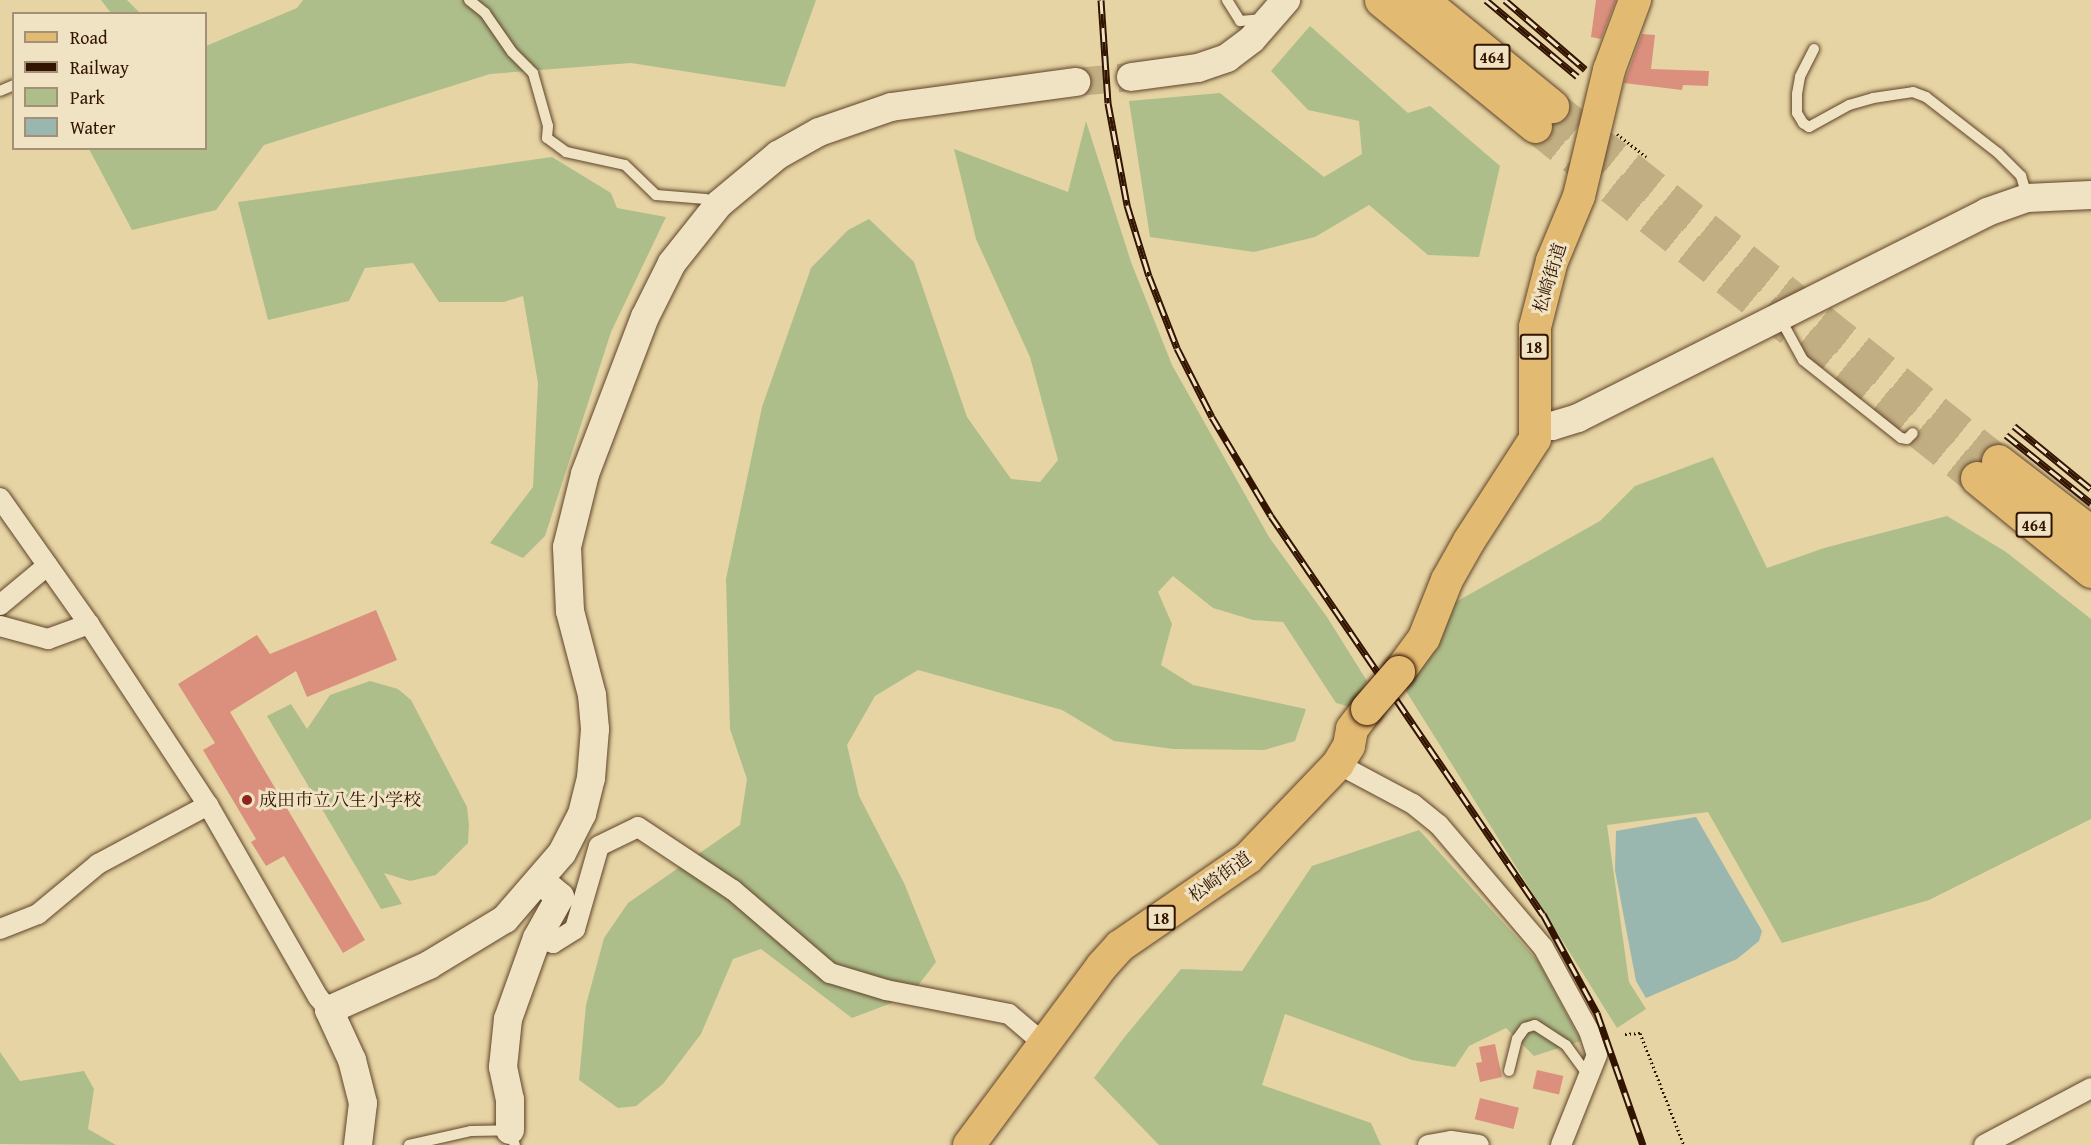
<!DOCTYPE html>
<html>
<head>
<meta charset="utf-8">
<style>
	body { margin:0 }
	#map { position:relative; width:2091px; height:1145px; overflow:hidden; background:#e6d4a4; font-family:"Gentium Book Plus","Noto Serif JP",serif }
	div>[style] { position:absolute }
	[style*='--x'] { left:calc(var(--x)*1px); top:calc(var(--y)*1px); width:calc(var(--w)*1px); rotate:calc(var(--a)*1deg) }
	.green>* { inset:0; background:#aebe8b }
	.water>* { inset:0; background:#99b6af }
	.building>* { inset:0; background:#db8f7d; transform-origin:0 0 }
	.secondary-tunnel>* { height:28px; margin-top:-14px; transform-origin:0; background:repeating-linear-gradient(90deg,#c2ae83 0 28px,transparent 0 42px) }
	.highway-tunnel>* { height:33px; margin-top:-16.5px; transform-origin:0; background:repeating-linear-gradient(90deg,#c2ae83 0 33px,transparent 0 49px) }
	.path>* { height:3px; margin-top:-1.5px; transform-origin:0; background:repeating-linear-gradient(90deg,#331400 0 1.5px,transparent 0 4.5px) }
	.roads { filter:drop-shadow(0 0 2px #604429) drop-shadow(0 0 2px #604429) }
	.lane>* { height:10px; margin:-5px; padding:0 5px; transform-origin:5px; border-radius:5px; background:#efe3c4 }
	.street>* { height:20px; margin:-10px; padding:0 10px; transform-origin:10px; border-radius:10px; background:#efe3c4 }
	.secondary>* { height:28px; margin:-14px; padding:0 14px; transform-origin:14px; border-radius:14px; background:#efe3c4 }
	.primary>* { height:32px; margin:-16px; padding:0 16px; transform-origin:16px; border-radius:16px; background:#e3ba72 }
	.highway>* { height:33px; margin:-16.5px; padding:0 16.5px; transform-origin:16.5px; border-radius:16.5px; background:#e3ba72 }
	.rail>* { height:7px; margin-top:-3.5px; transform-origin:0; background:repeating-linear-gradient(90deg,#efe3c4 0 14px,#331400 0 28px); box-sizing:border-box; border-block:2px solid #331400 }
	.bridges { filter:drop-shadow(0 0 2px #331400) drop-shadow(0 0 2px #331400) }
	.primary-bridge>* { height:32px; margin:-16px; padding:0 16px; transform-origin:16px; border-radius:16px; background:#e3ba72 }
	.dots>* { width:16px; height:16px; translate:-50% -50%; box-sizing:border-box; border:3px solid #efe3c4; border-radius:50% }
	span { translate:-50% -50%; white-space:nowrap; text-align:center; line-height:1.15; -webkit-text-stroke:6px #efe3c4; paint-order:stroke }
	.shield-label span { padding:2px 4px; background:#efe3c4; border:2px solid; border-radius:4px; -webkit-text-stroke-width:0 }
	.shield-label { font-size:16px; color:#331400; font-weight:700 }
	.street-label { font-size:18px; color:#331400 }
	.poi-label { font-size:18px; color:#331400 }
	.left { translate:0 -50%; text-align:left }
	.legend { position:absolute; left:12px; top:12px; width:195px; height:138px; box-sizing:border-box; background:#efe3c4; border:2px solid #a49076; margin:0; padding:8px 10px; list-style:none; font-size:18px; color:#331400 }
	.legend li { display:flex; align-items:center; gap:12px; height:30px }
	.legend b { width:30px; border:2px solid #a49076 }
</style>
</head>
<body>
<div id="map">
	<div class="green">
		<i style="clip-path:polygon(101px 0,127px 0,140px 13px,111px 13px)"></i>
		<i style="clip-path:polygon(303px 0,816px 0,785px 87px,631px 63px,490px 74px,264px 145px,216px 210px,132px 230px,89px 149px,206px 148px,206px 46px,297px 8px)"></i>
		<i style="clip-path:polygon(1310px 26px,1408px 113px,1430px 106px,1500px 166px,1479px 257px,1428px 255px,1369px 205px,1315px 237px,1254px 252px,1150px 237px,1129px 101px,1220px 93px,1324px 177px,1362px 154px,1359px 121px,1308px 110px,1271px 71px)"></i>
		<i style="clip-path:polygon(1086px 121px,1131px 262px,1172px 365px,1269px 537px,1327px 617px,1367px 681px,1351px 707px,1336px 703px,1283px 622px,1253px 620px,1213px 608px,1173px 576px,1158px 592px,1172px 624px,1161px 665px,1193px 685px,1306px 709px,1295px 741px,1264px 750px,1173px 749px,1114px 741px,1062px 710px,918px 670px,875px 696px,847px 745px,859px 796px,904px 883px,936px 962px,910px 996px,852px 1018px,761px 949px,733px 959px,701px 1034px,663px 1084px,636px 1106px,618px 1108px,579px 1080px,586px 1005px,604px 938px,628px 903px,740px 825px,747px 779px,730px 729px,726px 579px,762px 407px,811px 268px,848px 230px,869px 219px,914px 262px,967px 417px,1011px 479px,1040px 482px,1058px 460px,1030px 357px,976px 239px,954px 149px,1068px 192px)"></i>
		<i style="clip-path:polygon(552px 157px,611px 193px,617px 208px,666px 217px,611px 332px,545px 536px,523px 558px,490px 543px,533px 487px,538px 383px,523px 296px,504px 302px,439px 302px,413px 263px,365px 268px,349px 301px,268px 320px,238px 202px)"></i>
		<i style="clip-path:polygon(1713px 457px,1767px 568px,1824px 548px,1947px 516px,2006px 552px,2091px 619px,2091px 819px,1929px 900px,1782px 943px,1708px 812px,1607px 825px,1629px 982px,1646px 1009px,1617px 1028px,1406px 691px,1438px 612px,1600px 521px,1635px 486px)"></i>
		<i style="clip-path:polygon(370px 681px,398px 689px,411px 700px,467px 807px,469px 825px,468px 843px,436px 875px,410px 881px,384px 873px,402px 904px,381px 909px,267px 716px,291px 704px,307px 729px,330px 695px)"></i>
		<i style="clip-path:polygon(1419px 830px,1538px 961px,1581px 1041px,1534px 1056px,1506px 1028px,1469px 1046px,1455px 1067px,1412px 1060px,1285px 1014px,1262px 1085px,1371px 1123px,1381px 1145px,1159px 1145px,1094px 1078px,1123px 1039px,1181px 969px,1242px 971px,1312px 866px)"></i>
		<i style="clip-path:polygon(0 1052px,20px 1081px,84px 1071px,94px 1089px,88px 1129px,116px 1145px,0 1144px)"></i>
	</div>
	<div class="water">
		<i style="clip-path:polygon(1696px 817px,1762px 931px,1759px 941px,1737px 959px,1646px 998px,1636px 981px,1615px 870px,1616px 831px)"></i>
	</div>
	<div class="building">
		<i style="clip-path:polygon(1596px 0,1616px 0,1601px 39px,1591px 37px)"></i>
		<i style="clip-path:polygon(1642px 34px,1655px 35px,1651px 69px,1709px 71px,1708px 86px,1683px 85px,1682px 90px,1624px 83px)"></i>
		<i style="clip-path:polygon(376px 610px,397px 660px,307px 697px,296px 671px,230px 712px,365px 940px,343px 953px,284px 856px,266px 866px,251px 842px,256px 839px,203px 750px,215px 743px,178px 684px,257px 635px,270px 654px)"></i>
		<i style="clip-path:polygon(1495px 1044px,1502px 1077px,1480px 1082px,1476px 1063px,1482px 1062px,1479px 1047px)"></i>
		<i style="left:1537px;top:1070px;width:27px;height:19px;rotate:13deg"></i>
		<i style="left:1480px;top:1098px;width:40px;height:22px;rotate:14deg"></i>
	</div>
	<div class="secondary-tunnel">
		<i style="--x:1076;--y:82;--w:55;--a:-5.2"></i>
	</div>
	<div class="highway-tunnel">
		<i style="--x:1552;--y:106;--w:570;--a:38.52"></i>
		<i style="--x:1535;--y:126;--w:565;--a:38.53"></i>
	</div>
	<div class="path">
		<i style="--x:1617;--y:134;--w:37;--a:38"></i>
		<i style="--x:1625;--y:1034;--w:15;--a:-4"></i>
		<i style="--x:1640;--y:1033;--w:120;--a:68.6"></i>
	</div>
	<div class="roads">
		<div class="lane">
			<i style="--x:469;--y:0;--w:21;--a:39"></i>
			<i style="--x:485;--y:13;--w:47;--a:55.3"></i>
			<i style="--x:512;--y:52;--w:30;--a:45"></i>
			<i style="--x:533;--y:73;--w:55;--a:74.2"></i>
			<i style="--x:548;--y:126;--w:12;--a:95"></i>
			<i style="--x:547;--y:138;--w:24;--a:36"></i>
			<i style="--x:566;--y:152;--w:60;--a:12.4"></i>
			<i style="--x:625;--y:165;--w:43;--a:44.1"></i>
			<i style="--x:656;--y:195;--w:50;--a:4.6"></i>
			<i style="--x:1227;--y:0;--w:25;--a:58"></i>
			<i style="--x:1240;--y:21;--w:24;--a:-5"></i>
			<i style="--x:1814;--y:49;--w:31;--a:117"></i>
			<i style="--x:1800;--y:77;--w:17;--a:100"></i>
			<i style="--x:1797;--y:94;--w:19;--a:90"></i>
			<i style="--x:1797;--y:113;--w:12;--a:59"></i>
			<i style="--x:1803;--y:123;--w:7;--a:34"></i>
			<i style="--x:1809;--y:127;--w:46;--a:-28.8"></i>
			<i style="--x:1849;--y:105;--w:25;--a:-16"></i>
			<i style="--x:1873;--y:98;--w:40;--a:-8.5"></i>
			<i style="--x:1913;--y:92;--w:14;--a:21"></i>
			<i style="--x:1926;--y:97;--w:91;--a:37.9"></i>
			<i style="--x:1998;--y:153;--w:33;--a:45"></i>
			<i style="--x:2021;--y:176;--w:21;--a:73"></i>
			<i style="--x:0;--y:91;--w:15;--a:-23"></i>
			<i style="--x:1780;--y:318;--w:48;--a:61.3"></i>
			<i style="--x:1803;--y:360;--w:125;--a:38.5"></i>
			<i style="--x:1901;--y:438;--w:6;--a:9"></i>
			<i style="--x:1907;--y:439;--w:8;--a:-45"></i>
			<i style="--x:1509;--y:1071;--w:33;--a:-76"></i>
			<i style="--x:1517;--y:1039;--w:14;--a:-54"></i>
			<i style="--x:1525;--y:1028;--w:10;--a:-17"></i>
			<i style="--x:1535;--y:1025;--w:37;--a:33"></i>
			<i style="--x:1566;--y:1045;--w:37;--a:54"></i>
			<i style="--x:409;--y:1145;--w:64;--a:-12.7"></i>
			<i style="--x:471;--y:1131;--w:39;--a:-1"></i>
			<i style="--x:510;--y:1130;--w:16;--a:72"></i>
		</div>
		<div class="street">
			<i style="--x:0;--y:498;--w:154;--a:54.8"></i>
			<i style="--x:89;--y:624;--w:217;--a:56.7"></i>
			<i style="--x:208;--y:805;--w:221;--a:60.2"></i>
			<i style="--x:318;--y:997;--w:17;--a:50"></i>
			<i style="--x:0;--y:605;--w:62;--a:-39.8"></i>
			<i style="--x:0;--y:626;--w:50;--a:15.2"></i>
			<i style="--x:48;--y:639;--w:44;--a:-20.1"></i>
			<i style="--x:1338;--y:764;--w:85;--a:28.1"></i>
			<i style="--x:1413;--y:804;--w:33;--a:39"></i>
			<i style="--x:1439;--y:825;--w:160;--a:49.6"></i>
			<i style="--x:1543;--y:947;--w:96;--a:61.3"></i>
			<i style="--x:1589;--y:1031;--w:25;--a:72"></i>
			<i style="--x:1597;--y:1055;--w:97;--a:111.8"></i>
			<i style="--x:0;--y:929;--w:41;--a:-21.5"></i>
			<i style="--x:38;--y:914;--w:78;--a:-39.8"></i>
			<i style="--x:98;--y:864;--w:125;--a:-28.2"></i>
			<i style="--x:537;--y:938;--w:17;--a:17"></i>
			<i style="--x:553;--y:943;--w:26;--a:-32"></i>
			<i style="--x:575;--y:929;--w:86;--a:-73.9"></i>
			<i style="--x:599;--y:846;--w:43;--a:-26"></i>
			<i style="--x:638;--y:827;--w:114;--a:33.6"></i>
			<i style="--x:733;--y:890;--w:128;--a:40.6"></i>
			<i style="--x:830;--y:973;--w:59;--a:16.9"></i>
			<i style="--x:886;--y:990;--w:125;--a:11"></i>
			<i style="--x:1009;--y:1014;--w:45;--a:40.5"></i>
			<i style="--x:1428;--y:1145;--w:23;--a:-10"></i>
			<i style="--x:1451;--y:1141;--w:28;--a:8"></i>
			<i style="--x:1984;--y:1145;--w:121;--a:-28"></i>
		</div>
		<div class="secondary">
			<i style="--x:1131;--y:77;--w:68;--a:-7.7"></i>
			<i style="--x:1198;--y:68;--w:31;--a:-19"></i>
			<i style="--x:1227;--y:58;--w:31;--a:-37"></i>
			<i style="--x:1252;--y:39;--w:52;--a:-48.9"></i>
			<i style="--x:1536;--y:426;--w:16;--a:0"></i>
			<i style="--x:1552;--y:426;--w:27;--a:-17"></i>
			<i style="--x:1578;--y:418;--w:458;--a:-26.7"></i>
			<i style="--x:1987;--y:212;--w:42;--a:-19.3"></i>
			<i style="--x:2027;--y:198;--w:64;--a:-2.7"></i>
			<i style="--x:510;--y:1130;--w:30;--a:-90"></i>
			<i style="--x:510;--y:1100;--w:34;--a:-102"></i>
			<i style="--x:503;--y:1067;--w:48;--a:-84.1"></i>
			<i style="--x:508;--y:1019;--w:86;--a:-70.3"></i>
			<i style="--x:537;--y:938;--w:47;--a:-60.7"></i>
			<i style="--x:560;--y:897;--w:25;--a:-140"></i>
			<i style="--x:358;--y:1145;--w:42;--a:-83.2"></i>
			<i style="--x:363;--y:1103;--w:44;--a:-104.3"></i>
			<i style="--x:352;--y:1060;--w:55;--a:-114.7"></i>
			<i style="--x:329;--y:1010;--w:110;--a:-24.2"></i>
			<i style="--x:429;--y:965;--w:89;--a:-31.2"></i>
			<i style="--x:505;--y:919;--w:87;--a:-49.2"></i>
			<i style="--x:562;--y:853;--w:44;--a:-62.9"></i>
			<i style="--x:582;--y:814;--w:37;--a:-76"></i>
			<i style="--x:591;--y:778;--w:49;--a:-85.3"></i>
			<i style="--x:595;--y:729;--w:34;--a:-95"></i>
			<i style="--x:592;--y:695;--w:87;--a:-104.7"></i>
			<i style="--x:570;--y:611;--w:64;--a:-92.7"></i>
			<i style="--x:567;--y:547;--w:75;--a:-76.1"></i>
			<i style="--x:585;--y:474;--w:168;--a:-69.1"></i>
			<i style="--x:645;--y:317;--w:60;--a:-63.4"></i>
			<i style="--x:672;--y:263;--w:75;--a:-51.5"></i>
			<i style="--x:719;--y:204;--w:77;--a:-39.7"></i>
			<i style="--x:778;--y:155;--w:47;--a:-29.3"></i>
			<i style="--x:819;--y:132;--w:76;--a:-19.1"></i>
			<i style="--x:891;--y:107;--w:187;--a:-7.7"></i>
		</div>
		<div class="primary">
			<i style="--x:1399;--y:672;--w:42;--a:-53.7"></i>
			<i style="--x:1424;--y:638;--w:62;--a:-68.4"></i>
			<i style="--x:1447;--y:580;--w:45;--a:-60.6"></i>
			<i style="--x:1469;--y:541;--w:121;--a:-57.1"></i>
			<i style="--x:1535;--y:439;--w:112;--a:-90"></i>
			<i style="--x:1535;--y:327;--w:68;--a:-75.6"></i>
			<i style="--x:1552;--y:261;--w:70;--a:-67.4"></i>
			<i style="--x:1579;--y:196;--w:130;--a:-76.6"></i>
			<i style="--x:1609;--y:70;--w:75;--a:-69.6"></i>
			<i style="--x:969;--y:1145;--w:223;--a:-53.4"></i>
			<i style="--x:1102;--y:966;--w:27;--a:-48"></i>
			<i style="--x:1120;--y:946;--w:155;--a:-34.5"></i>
			<i style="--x:1248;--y:858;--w:130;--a:-46.2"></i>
			<i style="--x:1338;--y:764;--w:21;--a:-59"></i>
			<i style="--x:1349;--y:746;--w:17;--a:-80"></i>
			<i style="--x:1352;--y:729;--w:25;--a:-53"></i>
		</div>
		<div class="highway">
			<i style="--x:1381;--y:0;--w:199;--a:39.3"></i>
			<i style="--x:1422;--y:0;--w:168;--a:39.2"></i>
			<i style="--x:1998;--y:461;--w:118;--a:37.7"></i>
			<i style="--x:1977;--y:478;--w:147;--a:39.2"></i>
		</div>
	</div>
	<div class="rail">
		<i style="--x:1101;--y:0;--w:103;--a:86.1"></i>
		<i style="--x:1108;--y:103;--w:104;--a:79.4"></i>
		<i style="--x:1127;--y:205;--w:74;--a:72.8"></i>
		<i style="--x:1149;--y:276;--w:77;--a:68.7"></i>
		<i style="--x:1177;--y:348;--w:77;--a:63.1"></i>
		<i style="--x:1212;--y:417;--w:115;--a:59.2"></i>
		<i style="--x:1271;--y:516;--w:482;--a:55.7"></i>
		<i style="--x:1543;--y:914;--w:113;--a:61.4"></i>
		<i style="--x:1597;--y:1013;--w:140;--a:70.8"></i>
		<i style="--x:1486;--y:0;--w:119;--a:39.9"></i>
		<i style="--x:1505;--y:0;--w:106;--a:40.8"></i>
		<i style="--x:2014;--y:426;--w:99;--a:39.3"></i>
		<i style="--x:2006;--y:435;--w:109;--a:38.7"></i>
	</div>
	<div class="bridges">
		<div class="primary-bridge">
			<i style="--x:1367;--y:709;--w:49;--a:-49.1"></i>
		</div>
	</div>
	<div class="dots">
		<i style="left:247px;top:800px;background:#8f2418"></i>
	</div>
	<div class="shield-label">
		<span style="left:1492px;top:57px">464</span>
		<span style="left:1534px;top:347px">18</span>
		<span style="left:2034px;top:525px">464</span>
		<span style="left:1161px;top:918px">18</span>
	</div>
	<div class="street-label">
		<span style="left:1550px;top:278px;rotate:-73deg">松崎街道</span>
		<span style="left:1220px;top:877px;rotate:-36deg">松崎街道</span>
	</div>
	<div class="poi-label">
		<span class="left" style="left:259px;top:800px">成田市立八生小学校</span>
	</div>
	<ul class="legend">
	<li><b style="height:8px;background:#e3ba72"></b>Road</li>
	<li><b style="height:8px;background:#331400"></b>Railway</li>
	<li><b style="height:16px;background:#aebe8b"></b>Park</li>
	<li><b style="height:16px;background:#99b6af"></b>Water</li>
	</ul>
</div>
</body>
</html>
